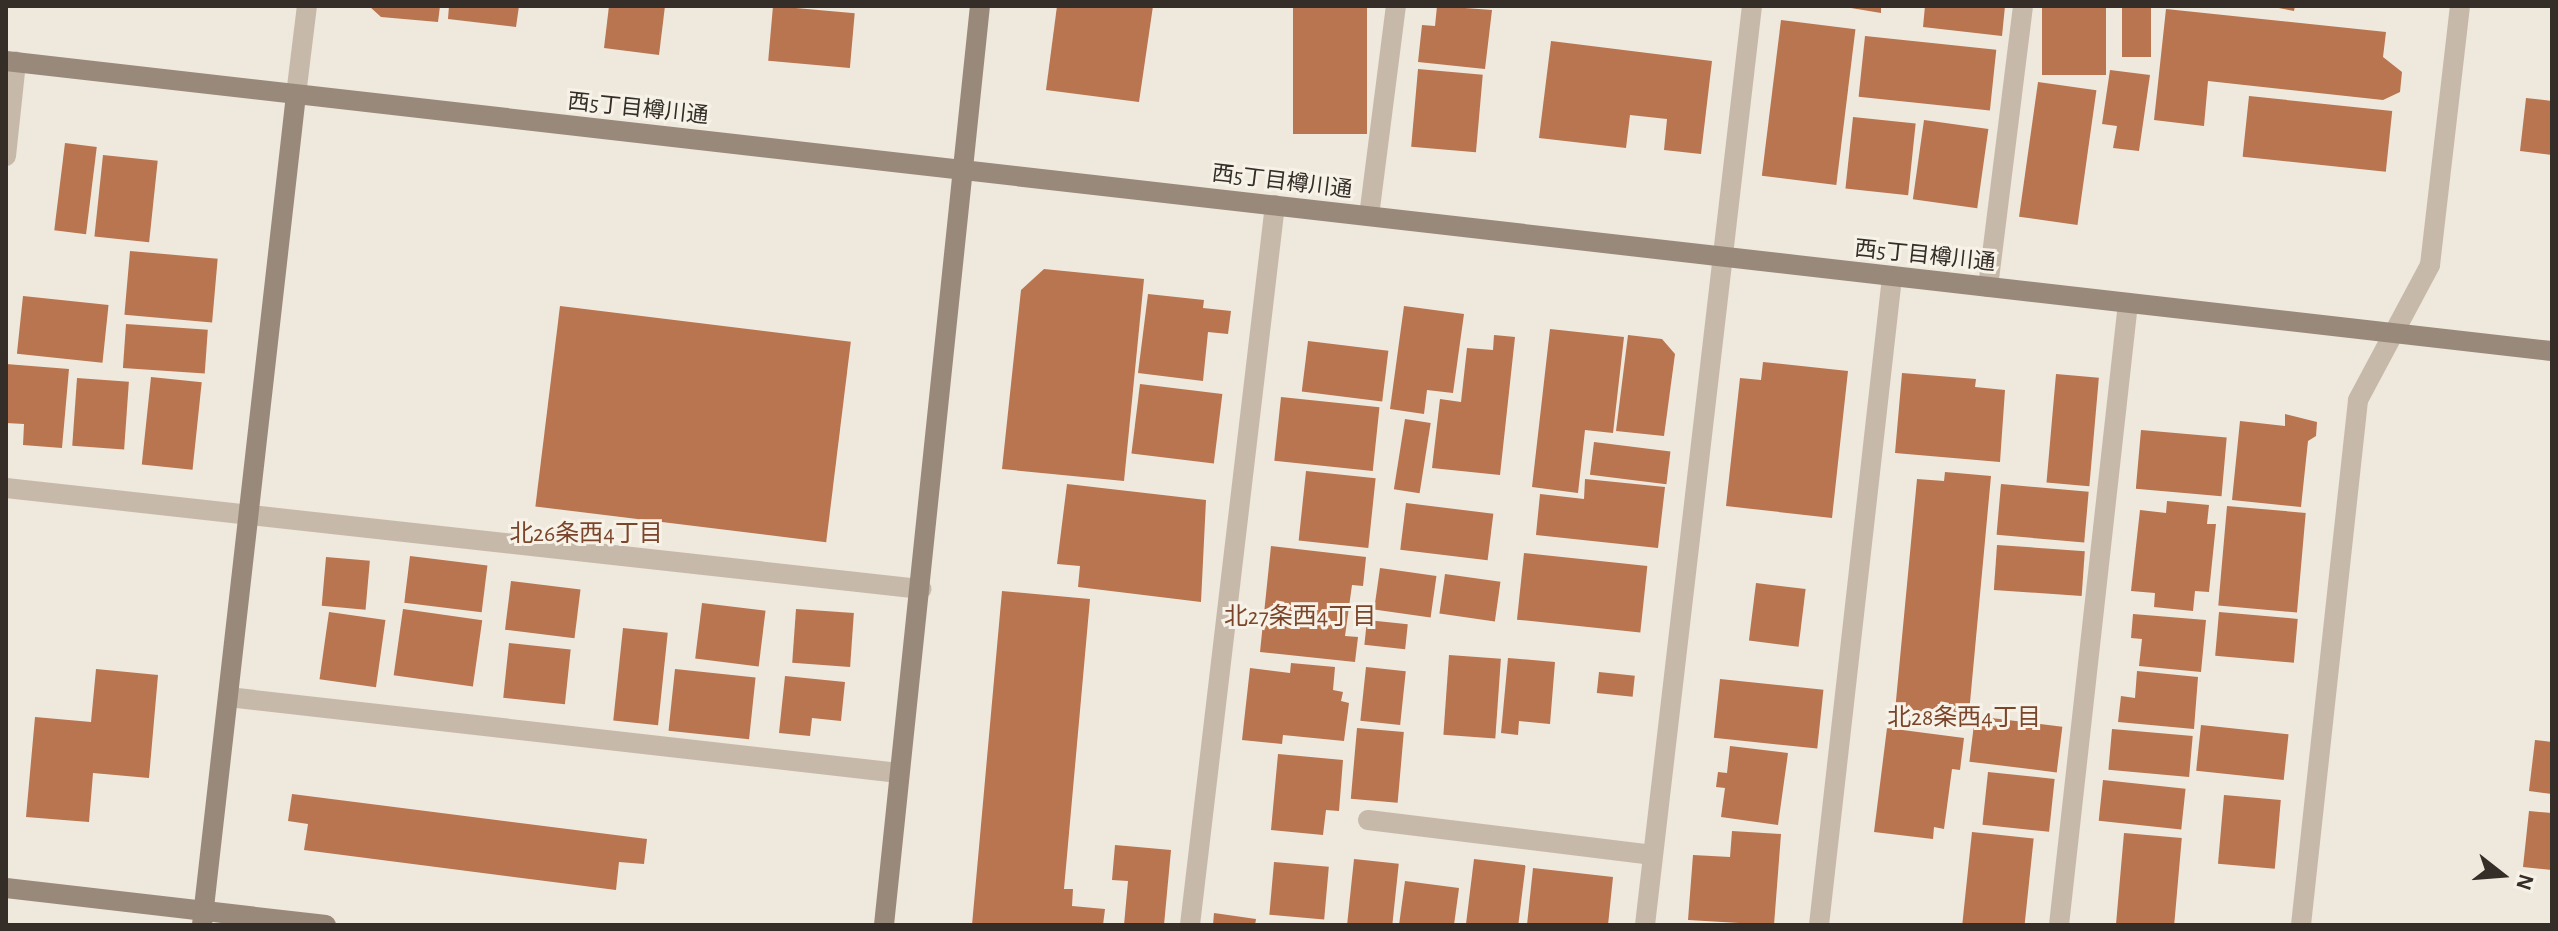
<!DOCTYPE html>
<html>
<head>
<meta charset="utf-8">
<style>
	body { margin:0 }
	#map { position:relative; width:2558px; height:931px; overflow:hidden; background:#efe8dc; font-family:"Alegreya Sans","Noto Sans JP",sans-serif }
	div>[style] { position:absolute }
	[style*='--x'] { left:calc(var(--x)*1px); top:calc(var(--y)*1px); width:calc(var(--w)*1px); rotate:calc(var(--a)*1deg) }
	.building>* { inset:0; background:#b97450; transform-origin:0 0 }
	.lane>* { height:20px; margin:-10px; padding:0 10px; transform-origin:10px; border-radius:10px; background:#c6b9a9 }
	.street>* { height:20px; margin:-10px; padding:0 10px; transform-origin:10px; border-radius:10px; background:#c6b9a9 }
	.secondary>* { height:20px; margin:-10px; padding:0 10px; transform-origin:10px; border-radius:10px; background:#99897b }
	span { translate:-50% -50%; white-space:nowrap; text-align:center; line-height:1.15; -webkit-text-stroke:6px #f7f2e8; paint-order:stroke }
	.street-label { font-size:22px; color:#342d28 }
	.neighbourhood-label { font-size:24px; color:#7a452a }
	.frame { position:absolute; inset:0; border:8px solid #342d28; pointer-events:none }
	.north { position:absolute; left:2462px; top:835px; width:80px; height:80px; -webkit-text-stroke:6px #f7f2e8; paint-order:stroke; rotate:107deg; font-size:22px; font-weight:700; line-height:32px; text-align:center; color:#342d28 }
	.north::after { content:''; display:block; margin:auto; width:28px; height:36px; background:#342d28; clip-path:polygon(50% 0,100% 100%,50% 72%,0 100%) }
</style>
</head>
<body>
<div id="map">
	<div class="building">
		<i style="clip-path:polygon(369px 6px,440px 6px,438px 22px,381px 17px)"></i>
		<i style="clip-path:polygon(449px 6px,519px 6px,516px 27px,448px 19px)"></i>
		<i style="clip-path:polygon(609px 6px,665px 6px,659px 55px,604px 48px)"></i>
		<i style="left:773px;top:6px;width:82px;height:55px;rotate:5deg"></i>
		<i style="clip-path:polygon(1057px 6px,1153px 6px,1139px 102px,1046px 90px)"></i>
		<i style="left:1293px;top:6px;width:74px;height:128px"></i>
		<i style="clip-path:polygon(1437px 6px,1492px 10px,1485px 69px,1418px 62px,1422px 25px,1435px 26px)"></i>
		<i style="clip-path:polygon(1839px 6px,1881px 6px,1881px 13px)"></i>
		<i style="clip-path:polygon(1925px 6px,2005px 6px,2002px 36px,1923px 27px)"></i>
		<i style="left:2042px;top:6px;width:64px;height:69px"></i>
		<i style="left:2122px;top:6px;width:29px;height:51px"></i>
		<i style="clip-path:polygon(2268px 6px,2295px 6px,2294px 11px)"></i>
		<i style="clip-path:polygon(2166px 9px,2386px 32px,2383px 57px,2402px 72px,2400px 92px,2383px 100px,2208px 81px,2204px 126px,2154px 120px)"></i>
		<i style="left:1781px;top:20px;width:75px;height:157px;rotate:7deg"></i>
		<i style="left:1865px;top:36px;width:132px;height:61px;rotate:6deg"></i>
		<i style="clip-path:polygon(1551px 41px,1712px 61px,1701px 154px,1664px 150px,1667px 119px,1630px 115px,1626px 148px,1539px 138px)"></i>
		<i style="left:1418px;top:69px;width:65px;height:78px;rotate:5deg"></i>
		<i style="clip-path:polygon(2110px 70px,2150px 75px,2139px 151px,2113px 148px,2117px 126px,2102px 124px)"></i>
		<i style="left:2038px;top:82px;width:59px;height:136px;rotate:8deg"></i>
		<i style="left:2249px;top:96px;width:144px;height:61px;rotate:6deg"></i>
		<i style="clip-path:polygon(2526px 98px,2552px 101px,2552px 155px,2520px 151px)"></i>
		<i style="left:1853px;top:117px;width:63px;height:72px;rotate:6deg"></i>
		<i style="left:1924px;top:120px;width:65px;height:80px;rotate:8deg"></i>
		<i style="left:65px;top:143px;width:32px;height:88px;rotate:7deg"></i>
		<i style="left:103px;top:155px;width:55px;height:82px;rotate:6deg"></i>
		<i style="left:130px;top:251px;width:88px;height:64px;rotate:5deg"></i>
		<i style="clip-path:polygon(1044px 269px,1144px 279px,1124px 481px,1002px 469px,1021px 290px)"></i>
		<i style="clip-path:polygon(1148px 294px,1204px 300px,1203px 308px,1231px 311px,1228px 334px,1208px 332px,1203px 381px,1138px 373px)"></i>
		<i style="left:23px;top:296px;width:86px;height:58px;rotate:6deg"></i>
		<i style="left:560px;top:306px;width:293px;height:202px;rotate:7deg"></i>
		<i style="clip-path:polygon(1404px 306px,1464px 314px,1453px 393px,1427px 390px,1424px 414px,1390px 409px)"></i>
		<i style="left:126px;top:324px;width:82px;height:44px;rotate:4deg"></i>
		<i style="clip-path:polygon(1550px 329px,1624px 337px,1613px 433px,1585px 430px,1578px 493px,1532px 487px)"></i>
		<i style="clip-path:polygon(1494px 335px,1515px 337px,1500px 475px,1432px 468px,1440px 399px,1461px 402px,1467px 348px,1493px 350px)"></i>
		<i style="clip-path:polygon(1628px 335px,1662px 339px,1675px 354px,1664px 436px,1616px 431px)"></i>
		<i style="left:1308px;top:341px;width:81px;height:51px;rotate:7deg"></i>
		<i style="clip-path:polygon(1763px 362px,1848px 371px,1832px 518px,1726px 506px,1740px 378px,1761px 380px)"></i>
		<i style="clip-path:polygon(6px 364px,69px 369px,62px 448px,23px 445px,24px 424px,6px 423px)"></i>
		<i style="clip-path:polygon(1902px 373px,1976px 379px,1975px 387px,2005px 390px,2000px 462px,1895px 453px)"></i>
		<i style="left:2056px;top:374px;width:43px;height:109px;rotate:5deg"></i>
		<i style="left:151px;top:377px;width:51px;height:88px;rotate:6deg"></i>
		<i style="left:77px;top:378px;width:52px;height:68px;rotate:4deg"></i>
		<i style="left:1140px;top:384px;width:83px;height:70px;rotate:7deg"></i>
		<i style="left:1281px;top:397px;width:99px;height:64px;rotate:6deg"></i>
		<i style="clip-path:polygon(2285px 414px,2317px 422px,2316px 436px,2308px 441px,2301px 507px,2232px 500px,2240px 421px,2285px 426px)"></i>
		<i style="left:1405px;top:419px;width:26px;height:71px;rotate:9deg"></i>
		<i style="left:2141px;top:430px;width:86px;height:59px;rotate:5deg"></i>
		<i style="left:1594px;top:442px;width:77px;height:33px;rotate:7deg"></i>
		<i style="left:1306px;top:471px;width:70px;height:70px;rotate:6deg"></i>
		<i style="clip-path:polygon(1945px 472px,1991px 476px,1968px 724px,1928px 714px,1928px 721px,1909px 718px,1909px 712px,1895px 711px,1917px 479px,1944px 481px)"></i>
		<i style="clip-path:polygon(1585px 479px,1665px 487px,1658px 548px,1536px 535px,1540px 494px,1584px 499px)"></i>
		<i style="clip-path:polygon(1067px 484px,1206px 500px,1201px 602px,1078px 587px,1080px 566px,1057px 564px)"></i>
		<i style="left:2001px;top:484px;width:88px;height:51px;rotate:5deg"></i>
		<i style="clip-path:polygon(2167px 501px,2209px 505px,2207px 524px,2216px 524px,2209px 592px,2195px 591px,2193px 611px,2154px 607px,2155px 593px,2131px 591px,2140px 510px,2166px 513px)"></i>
		<i style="left:1406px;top:503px;width:88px;height:47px;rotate:7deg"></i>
		<i style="left:2227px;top:506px;width:79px;height:100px;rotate:5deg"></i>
		<i style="left:1997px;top:545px;width:88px;height:45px;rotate:4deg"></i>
		<i style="clip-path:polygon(1271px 546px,1366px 557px,1363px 586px,1352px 585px,1345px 636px,1358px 637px,1355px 662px,1260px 652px)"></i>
		<i style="left:1524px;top:553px;width:124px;height:67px;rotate:6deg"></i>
		<i style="left:410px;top:556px;width:78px;height:47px;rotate:7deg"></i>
		<i style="left:326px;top:557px;width:44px;height:49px;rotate:5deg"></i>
		<i style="left:1380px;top:568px;width:57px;height:42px;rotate:8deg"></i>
		<i style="left:1445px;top:574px;width:56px;height:40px;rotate:8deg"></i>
		<i style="left:511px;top:581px;width:70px;height:49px;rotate:7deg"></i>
		<i style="left:1756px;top:583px;width:50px;height:58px;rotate:7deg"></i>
		<i style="clip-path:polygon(1002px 591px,1090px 599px,1064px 889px,1073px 889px,1072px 906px,1105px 909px,1103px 925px,972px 925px)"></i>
		<i style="left:702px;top:603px;width:64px;height:56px;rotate:7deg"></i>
		<i style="left:403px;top:609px;width:80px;height:67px;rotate:8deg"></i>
		<i style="left:796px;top:609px;width:58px;height:54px;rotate:4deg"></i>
		<i style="left:329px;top:612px;width:57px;height:68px;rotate:8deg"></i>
		<i style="left:2219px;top:612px;width:79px;height:44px;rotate:5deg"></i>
		<i style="clip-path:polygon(2133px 614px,2206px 620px,2201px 672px,2139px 666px,2142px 639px,2131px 638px)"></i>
		<i style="left:1367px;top:620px;width:41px;height:25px;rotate:6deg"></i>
		<i style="left:623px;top:628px;width:45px;height:93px;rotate:6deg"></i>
		<i style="left:509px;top:643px;width:62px;height:55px;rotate:6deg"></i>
		<i style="left:1449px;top:655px;width:52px;height:80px;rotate:4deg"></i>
		<i style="clip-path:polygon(1508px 658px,1555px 662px,1550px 724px,1519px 721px,1518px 735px,1501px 733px)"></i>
		<i style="clip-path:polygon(1291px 663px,1335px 667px,1333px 690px,1343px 692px,1341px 701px,1349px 703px,1344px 741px,1283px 735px,1282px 744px,1242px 740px,1250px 668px,1290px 673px)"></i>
		<i style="left:1366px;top:667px;width:40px;height:54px;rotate:6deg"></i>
		<i style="clip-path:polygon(96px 669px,158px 675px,149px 778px,93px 773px,89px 822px,26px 817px,35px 717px,91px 722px)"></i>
		<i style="left:675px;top:669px;width:81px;height:62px;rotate:6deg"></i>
		<i style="clip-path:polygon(2137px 671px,2198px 677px,2194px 729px,2118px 722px,2121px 696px,2135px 698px)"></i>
		<i style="left:1599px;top:672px;width:36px;height:21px;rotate:6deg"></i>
		<i style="clip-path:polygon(785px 676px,845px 682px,841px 721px,812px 718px,810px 736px,779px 733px)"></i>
		<i style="left:1720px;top:679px;width:104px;height:59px;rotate:6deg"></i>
		<i style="left:1975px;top:716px;width:88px;height:46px;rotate:7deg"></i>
		<i style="left:2201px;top:725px;width:88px;height:46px;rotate:6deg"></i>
		<i style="left:1357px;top:728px;width:47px;height:71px;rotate:5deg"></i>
		<i style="clip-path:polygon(1887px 728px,1964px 738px,1960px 770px,1952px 769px,1944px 829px,1934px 827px,1933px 839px,1874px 832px)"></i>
		<i style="left:2112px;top:729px;width:81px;height:41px;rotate:5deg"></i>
		<i style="clip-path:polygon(2535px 740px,2552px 742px,2552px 794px,2529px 791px)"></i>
		<i style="clip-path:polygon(1730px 746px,1788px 753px,1778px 825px,1721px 817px,1725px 788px,1716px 787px,1718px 772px,1727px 773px)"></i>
		<i style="clip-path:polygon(1278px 754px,1343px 760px,1339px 811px,1326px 810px,1323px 835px,1271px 830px)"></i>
		<i style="left:1988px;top:772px;width:67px;height:53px;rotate:6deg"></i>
		<i style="left:2103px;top:780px;width:83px;height:41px;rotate:6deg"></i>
		<i style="clip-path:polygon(292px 794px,647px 839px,644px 864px,619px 862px,616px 890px,304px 850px,308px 824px,288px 821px)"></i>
		<i style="left:2224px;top:795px;width:57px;height:69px;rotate:5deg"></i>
		<i style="clip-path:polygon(2529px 811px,2552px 813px,2552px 870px,2523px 867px)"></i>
		<i style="clip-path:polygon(1732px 831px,1781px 834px,1774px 925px,1688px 920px,1693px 855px,1730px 857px)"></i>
		<i style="left:1972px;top:832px;width:62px;height:93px;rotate:6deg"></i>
		<i style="left:2124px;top:833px;width:58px;height:92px;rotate:5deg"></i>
		<i style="clip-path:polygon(1115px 845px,1171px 850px,1164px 925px,1124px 925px,1128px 881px,1112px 880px)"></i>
		<i style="left:1354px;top:859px;width:45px;height:66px;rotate:6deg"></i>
		<i style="left:1474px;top:859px;width:52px;height:66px;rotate:7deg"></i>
		<i style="left:1274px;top:862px;width:55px;height:53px;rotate:5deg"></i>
		<i style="clip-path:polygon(1533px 868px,1613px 877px,1608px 925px,1527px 925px)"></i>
		<i style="clip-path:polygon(1405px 881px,1459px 888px,1454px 925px,1399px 925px)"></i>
		<i style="clip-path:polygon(1214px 913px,1256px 919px,1255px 925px,1213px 925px)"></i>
	</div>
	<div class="lane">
		<i style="--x:6;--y:156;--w:95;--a:-83.9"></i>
		<i style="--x:1368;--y:820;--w:287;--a:7"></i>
	</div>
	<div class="street">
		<i style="--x:296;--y:95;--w:90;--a:-83"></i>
		<i style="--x:1369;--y:216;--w:212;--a:-82.7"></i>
		<i style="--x:1988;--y:287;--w:283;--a:-82.9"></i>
		<i style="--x:6;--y:488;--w:921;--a:6.3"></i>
		<i style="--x:228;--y:697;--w:675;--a:6.46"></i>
		<i style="--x:1190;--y:925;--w:725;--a:-83.27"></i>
		<i style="--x:1645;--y:925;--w:925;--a:-83.36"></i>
		<i style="--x:1819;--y:925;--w:652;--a:-83.57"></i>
		<i style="--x:2059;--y:925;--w:626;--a:-83.67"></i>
		<i style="--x:2301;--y:925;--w:528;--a:-83.8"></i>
		<i style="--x:2358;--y:400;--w:153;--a:-61.9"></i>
		<i style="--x:2430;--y:265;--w:261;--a:-83.4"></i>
	</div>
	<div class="secondary">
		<i style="--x:6;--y:61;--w:2562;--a:6.5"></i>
		<i style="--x:6;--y:888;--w:322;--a:6.6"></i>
		<i style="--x:202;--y:925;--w:835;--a:-83.54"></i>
		<i style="--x:884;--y:925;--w:924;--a:-84.04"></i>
	</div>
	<div class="street-label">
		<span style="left:638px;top:109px;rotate:6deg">西5丁目樽川通</span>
		<span style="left:1282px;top:182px;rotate:7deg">西5丁目樽川通</span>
		<span style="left:1925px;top:256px;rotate:6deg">西5丁目樽川通</span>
	</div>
	<div class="neighbourhood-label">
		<span style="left:586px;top:535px">北26条西4丁目</span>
		<span style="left:1300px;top:618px">北27条西4丁目</span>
		<span style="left:1964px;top:719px">北28条西4丁目</span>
	</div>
	<div class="frame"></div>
	<div class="north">N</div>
</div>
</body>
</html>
